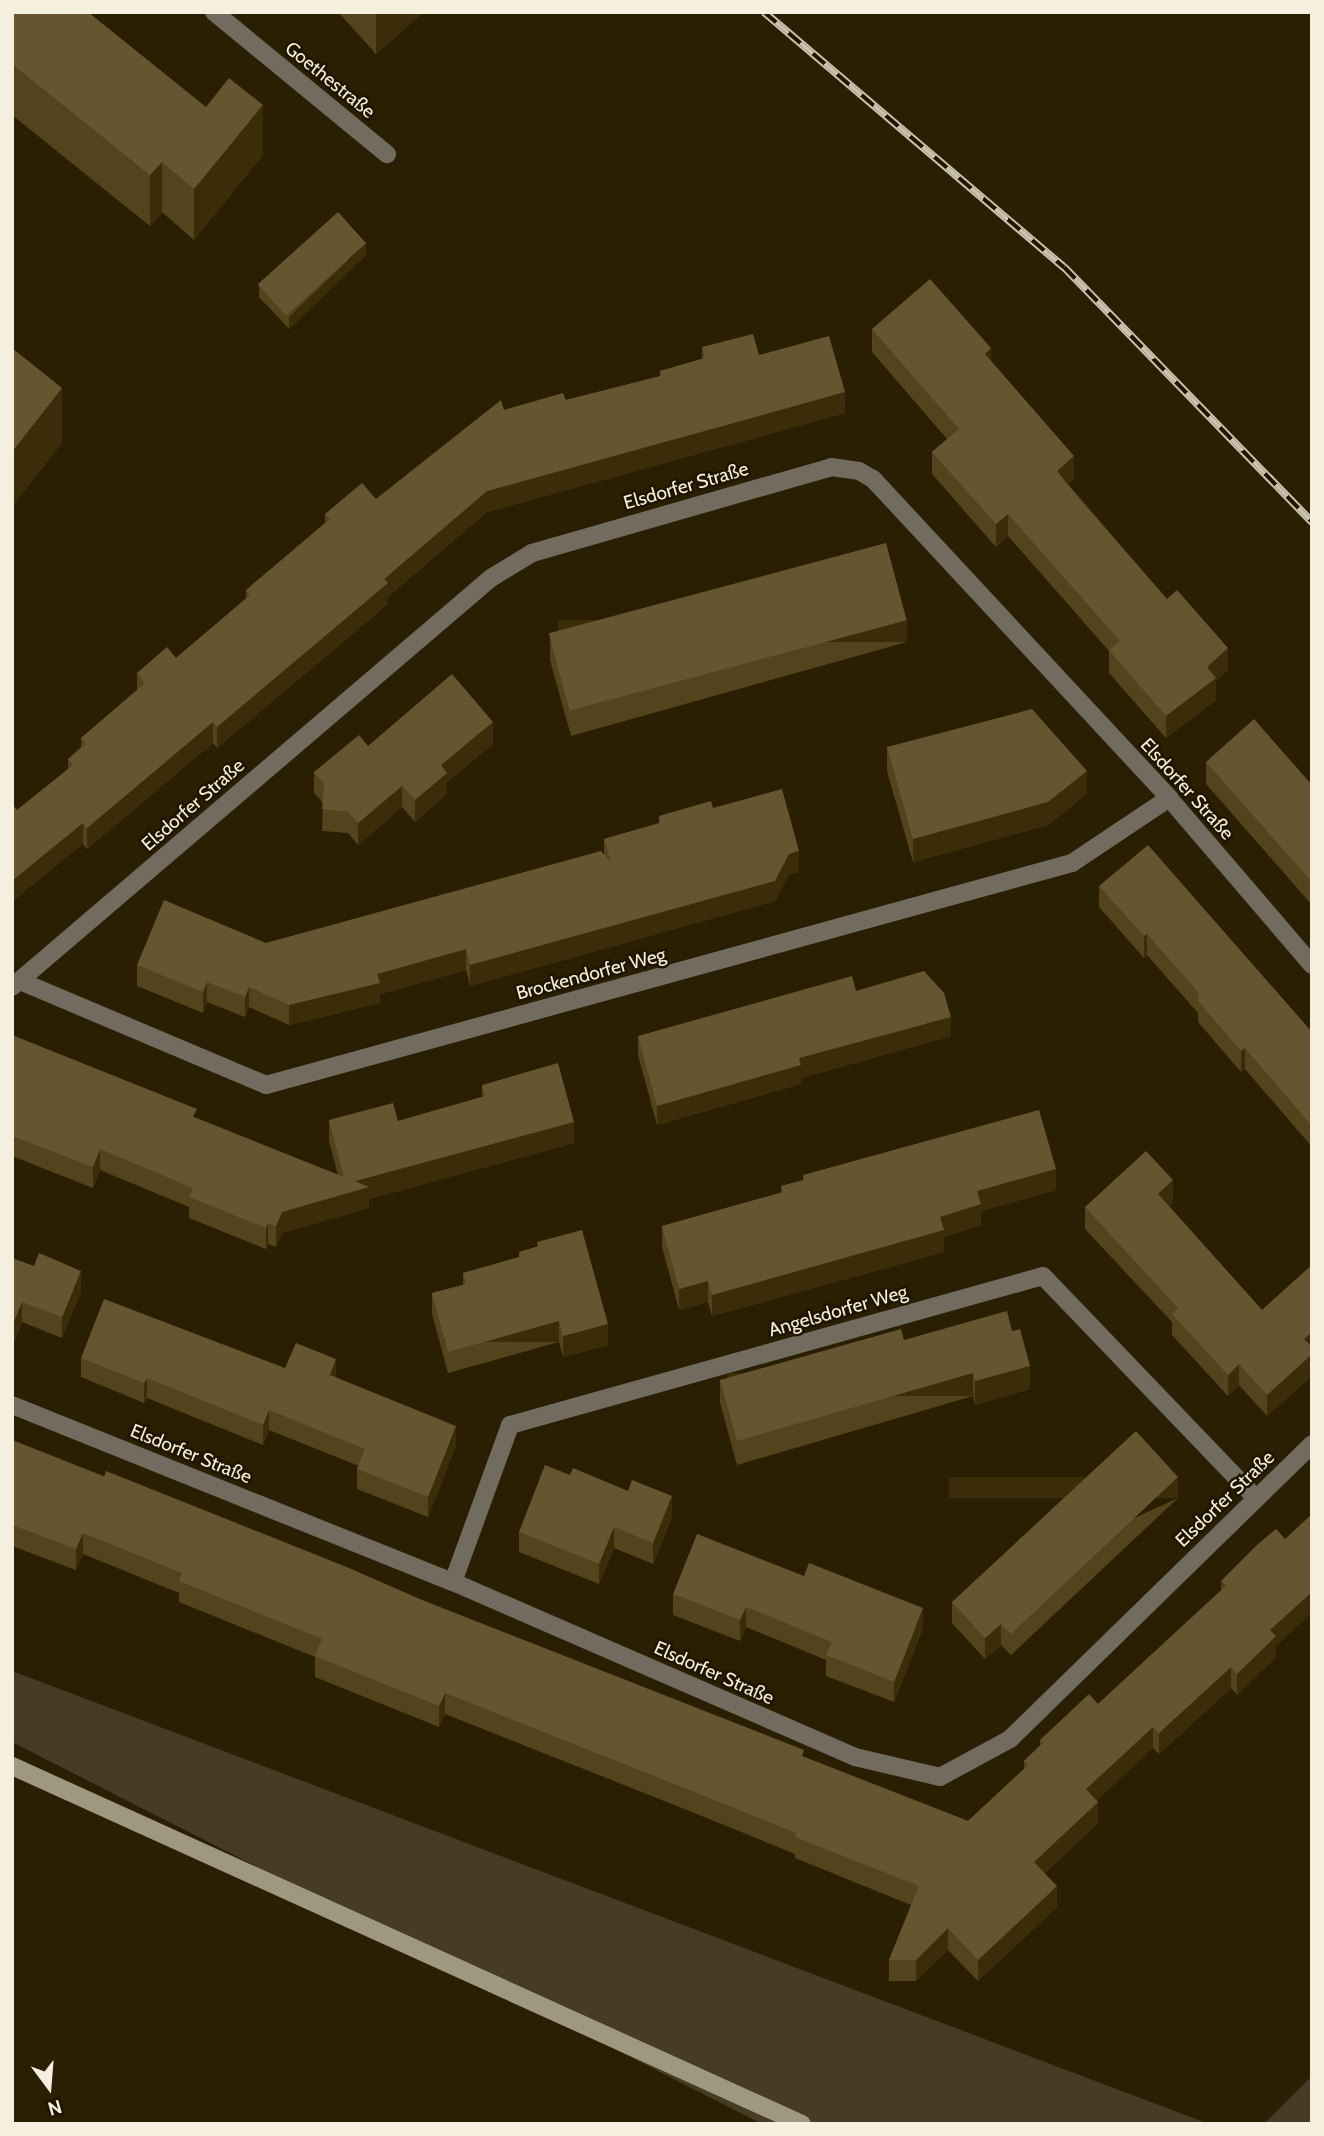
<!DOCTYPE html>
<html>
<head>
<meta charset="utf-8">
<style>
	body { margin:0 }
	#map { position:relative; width:1324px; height:2136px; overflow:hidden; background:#2a1f02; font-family:Cabin,sans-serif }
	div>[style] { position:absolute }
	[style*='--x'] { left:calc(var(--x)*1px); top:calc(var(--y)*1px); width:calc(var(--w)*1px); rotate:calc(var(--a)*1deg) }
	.green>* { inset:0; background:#463c25 }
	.street>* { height:18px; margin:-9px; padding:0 9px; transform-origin:9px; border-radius:9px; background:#716c5f }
	.secondary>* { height:18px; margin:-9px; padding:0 9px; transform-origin:9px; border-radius:9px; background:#a09782 }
	.rail>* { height:8px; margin-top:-4px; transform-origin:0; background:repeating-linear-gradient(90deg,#201500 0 16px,#cac2af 0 32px); box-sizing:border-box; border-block:2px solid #cac2af }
	.wall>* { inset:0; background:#53441d }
	.shaded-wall>* { inset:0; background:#3b2d09; transform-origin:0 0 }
	.building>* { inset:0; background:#655631; transform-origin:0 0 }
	span { translate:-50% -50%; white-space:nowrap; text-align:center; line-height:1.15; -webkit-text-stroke:5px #201500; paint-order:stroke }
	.street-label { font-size:19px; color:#f6efde }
	.frame { position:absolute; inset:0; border:14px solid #f6efde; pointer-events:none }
	.north { position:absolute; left:14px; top:2052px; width:70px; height:70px; -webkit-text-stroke:5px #201500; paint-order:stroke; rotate:164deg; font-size:19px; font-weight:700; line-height:28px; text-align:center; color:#f6efde }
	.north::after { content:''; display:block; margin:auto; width:24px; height:32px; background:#f6efde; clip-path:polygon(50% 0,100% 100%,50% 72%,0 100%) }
</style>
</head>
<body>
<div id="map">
	<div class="green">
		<i style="clip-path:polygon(12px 1671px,1209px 2124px,762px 2124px,12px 1742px)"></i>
		<i style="clip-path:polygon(1312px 2076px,1312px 2124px,1264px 2124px)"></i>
	</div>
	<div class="street">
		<i style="--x:214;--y:12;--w:224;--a:39.4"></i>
		<i style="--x:20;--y:981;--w:267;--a:22.9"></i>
		<i style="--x:266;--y:1085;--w:836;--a:-15.4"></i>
		<i style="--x:1072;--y:863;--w:117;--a:-33.8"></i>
		<i style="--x:12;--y:987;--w:630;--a:-40.49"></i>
		<i style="--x:491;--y:578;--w:48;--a:-31.4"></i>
		<i style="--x:532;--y:553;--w:311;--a:-16"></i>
		<i style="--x:831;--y:467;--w:28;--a:8"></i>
		<i style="--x:859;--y:471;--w:16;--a:30"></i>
		<i style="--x:873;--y:479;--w:435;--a:47.1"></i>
		<i style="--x:1169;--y:798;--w:220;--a:49.4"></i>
		<i style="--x:12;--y:1405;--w:475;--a:21.9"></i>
		<i style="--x:453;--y:1582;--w:438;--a:23.5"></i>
		<i style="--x:855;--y:1757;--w:87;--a:13.2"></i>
		<i style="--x:940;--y:1777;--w:80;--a:-28.5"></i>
		<i style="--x:1010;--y:1739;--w:422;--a:-44.3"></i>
		<i style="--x:453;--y:1582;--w:167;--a:-70"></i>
		<i style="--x:510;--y:1425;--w:553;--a:-15.62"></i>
		<i style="--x:1043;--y:1276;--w:306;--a:46.2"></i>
	</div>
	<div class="secondary">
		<i style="--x:12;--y:1766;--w:867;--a:24.38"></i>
	</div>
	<div class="rail">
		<i style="--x:764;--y:12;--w:394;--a:40.4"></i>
		<i style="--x:1064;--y:267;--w:356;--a:45.8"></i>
	</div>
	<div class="wall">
		<i style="clip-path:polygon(12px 12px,263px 155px,194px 240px,162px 212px,150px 226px,12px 115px)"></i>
		<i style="clip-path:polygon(338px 12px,424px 12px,376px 54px)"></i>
		<i style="clip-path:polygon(366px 255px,289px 329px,259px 297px,259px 285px)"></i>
		<i style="clip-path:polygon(872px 329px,991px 361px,1074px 479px,1068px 484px,1228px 670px,1216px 681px,1216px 700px,1166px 738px,1109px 673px,1109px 651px,1008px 536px,996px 547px,932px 474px,932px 452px,947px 439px,872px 352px)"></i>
		<i style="clip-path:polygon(702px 347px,759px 355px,845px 413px,487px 512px,388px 597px,388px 604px,217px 748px,213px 743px,87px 849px,83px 844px,17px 810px,68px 769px,68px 759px,81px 747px,81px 738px,137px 691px,137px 673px,176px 658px,246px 599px,246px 590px,325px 523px,325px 514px,376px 499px,504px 410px,566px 400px,660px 376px,660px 371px,702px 359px)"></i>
		<i style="clip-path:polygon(550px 637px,907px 642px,571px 736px,550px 660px)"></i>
		<i style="clip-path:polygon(493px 744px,447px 782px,447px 794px,415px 822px,402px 807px,358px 845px,348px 833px,322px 831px,323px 803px,314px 793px,314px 772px,368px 746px)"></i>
		<i style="clip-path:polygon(887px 747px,1087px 794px,1048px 825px,913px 862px,887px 771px)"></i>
		<i style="clip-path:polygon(1206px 762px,1312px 785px,1312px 905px,1206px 784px)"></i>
		<i style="clip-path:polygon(713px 808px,799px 872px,789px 874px,775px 901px,470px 986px,466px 970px,380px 994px,380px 1003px,289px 1025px,249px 1007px,245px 1017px,207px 1002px,203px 1013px,137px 986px,137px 965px,266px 943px,604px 855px,604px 839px,659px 823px,659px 816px)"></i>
		<i style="clip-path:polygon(1099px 886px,1312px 1032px,1312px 1147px,1245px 1069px,1241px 1072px,1198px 1022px,1198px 1013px,1147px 955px,1144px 958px,1099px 907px)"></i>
		<i style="clip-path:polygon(856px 991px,951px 1036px,801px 1078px,801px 1084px,657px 1125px,638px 1055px,638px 1036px)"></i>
		<i style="clip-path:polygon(12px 1035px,197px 1118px,338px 1175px,329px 1141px,329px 1120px,398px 1121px,482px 1097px,482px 1085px,574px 1143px,369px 1199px,369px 1208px,282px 1233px,276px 1247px,268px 1244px,266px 1249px,189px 1218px,189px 1207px,100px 1170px,93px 1188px,12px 1156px)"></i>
		<i style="clip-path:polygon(803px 1175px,1056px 1190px,981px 1211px,981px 1225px,944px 1237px,944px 1252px,712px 1316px,708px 1302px,679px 1310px,662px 1247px,662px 1226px,781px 1193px,781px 1186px,803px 1180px)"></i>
		<i style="clip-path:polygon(1173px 1202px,1169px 1206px,1262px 1310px,1312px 1265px,1312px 1376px,1267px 1416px,1239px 1385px,1228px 1396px,1172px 1335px,1172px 1322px,1085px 1229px,1085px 1207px)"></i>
		<i style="clip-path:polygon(537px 1242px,608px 1345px,563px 1357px,559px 1342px,448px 1373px,432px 1314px,432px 1293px,463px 1285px,463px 1273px,519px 1257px,519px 1252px,537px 1247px)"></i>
		<i style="clip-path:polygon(12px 1258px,81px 1292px,62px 1338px,22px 1322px,12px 1347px)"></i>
		<i style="clip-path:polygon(1012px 1331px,1030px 1389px,975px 1405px,973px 1396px,737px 1465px,720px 1403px,720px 1380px,904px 1340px)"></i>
		<i style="clip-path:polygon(81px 1358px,285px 1368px,336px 1378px,456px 1446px,428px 1517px,357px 1489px,357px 1469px,359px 1466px,269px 1430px,263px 1445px,147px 1398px,144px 1403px,81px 1377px)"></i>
		<i style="clip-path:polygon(12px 1440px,422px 1600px,804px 1757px,968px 1821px,1024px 1769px,1024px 1761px,1040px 1745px,1040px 1740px,1098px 1704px,1221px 1590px,1221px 1581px,1276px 1646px,1276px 1657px,1237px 1695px,1231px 1688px,1159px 1754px,1153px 1748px,1097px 1800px,1098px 1823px,1045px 1873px,1057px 1907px,978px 1981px,948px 1950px,916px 1981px,889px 1981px,889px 1960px,911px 1905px,795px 1858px,795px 1854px,692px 1812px,445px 1714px,439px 1727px,315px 1677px,315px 1657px,179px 1602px,179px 1593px,83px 1554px,76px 1570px,12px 1546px)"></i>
		<i style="clip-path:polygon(1178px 1498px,1011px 1655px,1001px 1645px,985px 1659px,952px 1623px,952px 1602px)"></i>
		<i style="clip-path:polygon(672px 1517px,653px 1564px,614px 1548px,599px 1584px,519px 1552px,519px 1532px)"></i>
		<i style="clip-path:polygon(673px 1594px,923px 1628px,894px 1702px,826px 1676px,826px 1660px,746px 1627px,740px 1641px,673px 1615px)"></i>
	</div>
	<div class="shaded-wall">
		<i style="clip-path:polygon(376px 12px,424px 12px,376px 54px)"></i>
		<i style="clip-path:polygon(263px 105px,263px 155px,194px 240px,194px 189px)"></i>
		<i style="clip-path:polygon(162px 162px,162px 212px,150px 226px,150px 175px)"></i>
		<i style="clip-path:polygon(366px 243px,366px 255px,289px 329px,289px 317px)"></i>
		<i style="clip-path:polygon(991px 348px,991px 371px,985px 354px)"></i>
		<i style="clip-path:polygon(62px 388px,62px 443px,12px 507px,12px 452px)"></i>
		<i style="clip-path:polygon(845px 392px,845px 413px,487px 512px,388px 597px,388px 604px,217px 748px,217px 727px,384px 579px,487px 491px)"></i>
		<i style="clip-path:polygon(1074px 456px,1074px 479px,1057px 494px,1057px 471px)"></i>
		<i style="clip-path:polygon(1008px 514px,1008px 536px,996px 547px,996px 524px)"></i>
		<i style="left:907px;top:620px;width:22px;height:349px;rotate:90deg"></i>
		<i style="clip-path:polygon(1228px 648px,1228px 670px,1216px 681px,1216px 700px,1166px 738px,1166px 716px,1207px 667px)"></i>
		<i style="clip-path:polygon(213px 722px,213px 743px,87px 849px,87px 828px)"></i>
		<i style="clip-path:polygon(493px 722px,493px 744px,447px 782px,447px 794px,415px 822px,415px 800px,441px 765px)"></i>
		<i style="clip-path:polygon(1087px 771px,1087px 794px,1048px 825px,913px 862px,913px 839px)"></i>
		<i style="clip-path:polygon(402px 786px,402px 807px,358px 845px,358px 823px)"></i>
		<i style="clip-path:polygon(83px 823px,83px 844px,12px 902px,12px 881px)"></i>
		<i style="clip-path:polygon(799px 851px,799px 872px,789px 874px,775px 901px,470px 986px,470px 965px,789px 854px)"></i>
		<i style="clip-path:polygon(1147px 934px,1147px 955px,1144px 958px,1144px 936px)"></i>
		<i style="clip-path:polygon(466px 949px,466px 970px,380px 994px,380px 1003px,289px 1025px,289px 1005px,377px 974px)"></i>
		<i style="clip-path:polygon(207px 982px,207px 1002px,203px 1013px,203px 992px)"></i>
		<i style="clip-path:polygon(249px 987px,249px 1007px,245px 1017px,245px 997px)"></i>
		<i style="clip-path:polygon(951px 1017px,951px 1036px,801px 1078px,801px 1084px,657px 1125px,657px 1106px,799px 1058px)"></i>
		<i style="clip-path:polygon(1245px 1048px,1245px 1069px,1241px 1072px,1241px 1051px)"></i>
		<i style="clip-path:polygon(574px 1122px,574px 1143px,369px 1199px,369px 1208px,282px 1233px,276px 1247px,276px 1226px,282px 1212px,355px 1181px)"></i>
		<i style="clip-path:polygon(100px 1149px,100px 1170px,93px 1188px,93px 1167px)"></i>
		<i style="clip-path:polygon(1056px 1169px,1056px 1190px,981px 1211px,981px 1225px,944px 1237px,944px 1252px,712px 1316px,712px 1295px,940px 1217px,977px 1191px)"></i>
		<i style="clip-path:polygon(1173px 1180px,1173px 1202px,1158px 1215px,1158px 1194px)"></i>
		<i style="clip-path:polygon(268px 1223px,268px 1244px,266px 1249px,266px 1228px)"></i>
		<i style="clip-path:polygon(81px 1271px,81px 1292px,62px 1338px,62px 1317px)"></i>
		<i style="clip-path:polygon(708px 1281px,708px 1302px,679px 1310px,679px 1289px)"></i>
		<i style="clip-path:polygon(22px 1302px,22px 1322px,12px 1347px,12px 1326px)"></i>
		<i style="left:559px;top:1321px;width:21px;height:115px;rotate:90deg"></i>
		<i style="clip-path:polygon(608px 1324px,608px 1345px,563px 1357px,563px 1336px)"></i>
		<i style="clip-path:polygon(1312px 1332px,1312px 1354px,1304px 1339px)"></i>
		<i style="clip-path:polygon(1312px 1354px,1312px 1376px,1267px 1416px,1267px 1395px)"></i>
		<i style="clip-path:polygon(336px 1359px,336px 1379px,330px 1375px)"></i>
		<i style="clip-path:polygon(1239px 1364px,1239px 1385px,1228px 1396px,1228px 1375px)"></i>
		<i style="clip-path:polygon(1030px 1366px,1030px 1389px,975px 1405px,975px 1381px)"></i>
		<i style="left:973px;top:1373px;width:23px;height:246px;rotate:90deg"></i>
		<i style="clip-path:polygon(147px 1378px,147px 1398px,144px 1403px,144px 1383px)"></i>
		<i style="clip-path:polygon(269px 1410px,269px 1430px,263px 1445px,263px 1425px)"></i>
		<i style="clip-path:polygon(456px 1426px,456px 1446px,428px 1517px,428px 1497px)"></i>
		<i style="left:1178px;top:1477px;width:21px;height:229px;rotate:90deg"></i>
		<i style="clip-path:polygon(672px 1496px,672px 1517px,653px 1564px,653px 1543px)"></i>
		<i style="clip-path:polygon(614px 1527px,614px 1548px,599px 1584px,599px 1564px)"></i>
		<i style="clip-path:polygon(83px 1533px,83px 1554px,76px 1570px,76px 1549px)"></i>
		<i style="clip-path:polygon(1312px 1592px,1312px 1613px,1276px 1646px,1276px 1657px,1237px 1695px,1237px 1674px,1270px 1630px)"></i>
		<i style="clip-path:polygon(746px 1607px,746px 1627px,740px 1641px,740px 1620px)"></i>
		<i style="clip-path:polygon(923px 1608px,923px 1628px,894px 1702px,894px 1682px)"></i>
		<i style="clip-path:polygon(1001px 1624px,1001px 1645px,985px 1659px,985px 1638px)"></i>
		<i style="clip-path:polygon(1231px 1667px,1231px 1688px,1159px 1754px,1159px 1733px)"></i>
		<i style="clip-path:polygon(445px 1693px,445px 1714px,439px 1727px,439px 1706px)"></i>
		<i style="clip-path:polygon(1153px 1727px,1153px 1748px,1086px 1810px,1086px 1789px)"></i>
		<i style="clip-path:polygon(1098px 1802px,1098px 1823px,1034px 1883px,1034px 1862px)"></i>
		<i style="clip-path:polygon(1057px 1886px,1057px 1907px,978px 1981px,978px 1960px)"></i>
		<i style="clip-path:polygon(948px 1928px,948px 1950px,916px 1981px,916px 1960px)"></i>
	</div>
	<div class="building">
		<i style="clip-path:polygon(12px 12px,88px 12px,206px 107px,229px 78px,263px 105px,194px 189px,162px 162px,150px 175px,12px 64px)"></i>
		<i style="left:338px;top:212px;width:42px;height:108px;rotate:48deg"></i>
		<i style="clip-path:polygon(930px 279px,991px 348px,985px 354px,1074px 456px,1057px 471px,1080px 500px,1167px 599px,1177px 590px,1228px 648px,1207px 667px,1216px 678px,1166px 716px,1109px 650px,1120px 641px,1008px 514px,996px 524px,932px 452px,959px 429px,872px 329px)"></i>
		<i style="clip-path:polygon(753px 334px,759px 355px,829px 336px,845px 392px,487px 491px,384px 579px,388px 583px,217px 727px,213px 722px,87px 828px,83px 823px,12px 881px,12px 804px,17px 810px,73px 765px,68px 759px,86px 744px,81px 738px,145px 683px,137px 673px,167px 647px,176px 658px,250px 595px,246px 590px,330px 519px,325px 514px,362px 483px,376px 499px,501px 400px,504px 410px,563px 393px,566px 400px,661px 376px,660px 371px,705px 358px,702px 347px)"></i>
		<i style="clip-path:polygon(12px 348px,62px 388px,12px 452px)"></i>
		<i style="left:886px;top:543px;width:80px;height:349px;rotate:75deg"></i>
		<i style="clip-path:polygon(452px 674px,493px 722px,441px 765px,447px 773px,415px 800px,402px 786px,358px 823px,348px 812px,322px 809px,324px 784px,314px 772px,359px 735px,368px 746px)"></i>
		<i style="clip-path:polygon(1032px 709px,1087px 771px,1048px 802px,913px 839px,887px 747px)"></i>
		<i style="clip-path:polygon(1254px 719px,1312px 785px,1312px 882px,1206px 762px)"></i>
		<i style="clip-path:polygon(782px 789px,799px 851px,789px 854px,775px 881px,470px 965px,466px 949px,377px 974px,380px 983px,289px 1005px,249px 987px,245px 997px,207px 982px,203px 992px,137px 965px,164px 900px,266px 943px,601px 851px,611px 863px,604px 839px,660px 823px,659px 816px,711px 801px,713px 808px)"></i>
		<i style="clip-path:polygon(1148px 845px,1312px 1032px,1312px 1126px,1245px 1048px,1241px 1051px,1198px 1001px,1199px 993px,1147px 934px,1144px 936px,1099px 886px)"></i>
		<i style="clip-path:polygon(924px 971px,944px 993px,951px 1017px,799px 1058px,801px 1065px,657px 1106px,638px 1036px,852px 976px,856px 991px)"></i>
		<i style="clip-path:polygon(12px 1035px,197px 1109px,193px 1117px,344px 1177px,329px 1120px,393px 1103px,398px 1121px,485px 1096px,482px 1085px,558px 1063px,574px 1122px,355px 1181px,369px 1187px,282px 1212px,276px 1226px,268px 1223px,266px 1228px,189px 1197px,193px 1188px,100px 1149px,93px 1167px,12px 1136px)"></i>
		<i style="clip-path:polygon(1039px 1110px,1056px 1169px,977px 1191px,981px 1204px,940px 1217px,944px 1230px,712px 1295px,708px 1281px,679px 1289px,662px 1226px,783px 1192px,781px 1186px,804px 1180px,803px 1175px)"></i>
		<i style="clip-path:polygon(1146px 1151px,1173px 1180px,1158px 1194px,1262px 1310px,1312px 1265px,1312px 1332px,1304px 1339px,1312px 1347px,1312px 1354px,1267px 1395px,1239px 1364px,1228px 1375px,1172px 1314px,1178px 1308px,1085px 1207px)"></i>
		<i style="clip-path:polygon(582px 1230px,608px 1324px,563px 1336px,559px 1321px,448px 1352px,432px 1293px,466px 1284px,463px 1273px,520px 1257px,519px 1252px,539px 1246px,537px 1242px)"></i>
		<i style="clip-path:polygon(39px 1253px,81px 1271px,62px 1317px,22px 1302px,12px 1326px,12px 1258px,34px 1266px)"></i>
		<i style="clip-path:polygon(104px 1299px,285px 1368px,296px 1343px,336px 1359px,330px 1375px,456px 1426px,428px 1497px,357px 1469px,365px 1449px,269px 1410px,263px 1425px,147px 1378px,144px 1383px,81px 1358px)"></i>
		<i style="clip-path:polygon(1007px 1311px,1012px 1331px,1020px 1329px,1030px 1366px,975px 1381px,973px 1373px,737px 1441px,720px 1380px,901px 1329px,904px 1340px)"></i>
		<i style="clip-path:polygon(1136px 1431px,1178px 1477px,1011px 1634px,1001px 1624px,985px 1638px,952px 1602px)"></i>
		<i style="clip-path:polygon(12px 1440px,104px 1477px,106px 1471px,349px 1568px,422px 1600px,804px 1750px,802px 1756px,968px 1821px,1028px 1765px,1024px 1761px,1043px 1743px,1040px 1740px,1089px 1694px,1098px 1704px,1226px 1586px,1221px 1581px,1257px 1545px,1276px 1529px,1285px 1539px,1312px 1514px,1312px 1592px,1270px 1630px,1276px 1636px,1237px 1674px,1231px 1667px,1159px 1733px,1153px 1727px,1086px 1789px,1098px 1802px,1034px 1862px,1057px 1886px,978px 1960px,948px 1928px,916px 1960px,889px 1960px,919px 1886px,795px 1837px,796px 1833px,692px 1791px,445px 1693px,439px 1706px,315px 1656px,322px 1639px,179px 1581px,182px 1573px,83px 1533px,76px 1549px,12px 1525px)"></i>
		<i style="clip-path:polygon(545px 1465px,570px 1475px,573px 1468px,628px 1491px,632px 1480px,672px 1496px,653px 1543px,614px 1527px,599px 1564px,519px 1532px)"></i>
		<i style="clip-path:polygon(697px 1534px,804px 1576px,809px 1563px,923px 1608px,894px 1682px,826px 1655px,832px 1642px,746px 1607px,740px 1620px,673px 1594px)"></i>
	</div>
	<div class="street-label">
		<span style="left:330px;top:80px;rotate:39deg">Goethestraße</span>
		<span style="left:686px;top:486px;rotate:-16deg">Elsdorfer Straße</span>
		<span style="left:1187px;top:789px;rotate:48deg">Elsdorfer Straße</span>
		<span style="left:193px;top:805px;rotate:-41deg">Elsdorfer Straße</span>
		<span style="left:591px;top:974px;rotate:-15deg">Brockendorfer Weg</span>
		<span style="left:838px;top:1311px;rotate:-16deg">Angelsdorfer Weg</span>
		<span style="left:191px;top:1454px;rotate:22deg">Elsdorfer Straße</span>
		<span style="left:1225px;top:1499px;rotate:-44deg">Elsdorfer Straße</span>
		<span style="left:714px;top:1673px;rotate:24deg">Elsdorfer Straße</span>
	</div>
	<div class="frame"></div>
	<div class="north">N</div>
</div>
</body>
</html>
